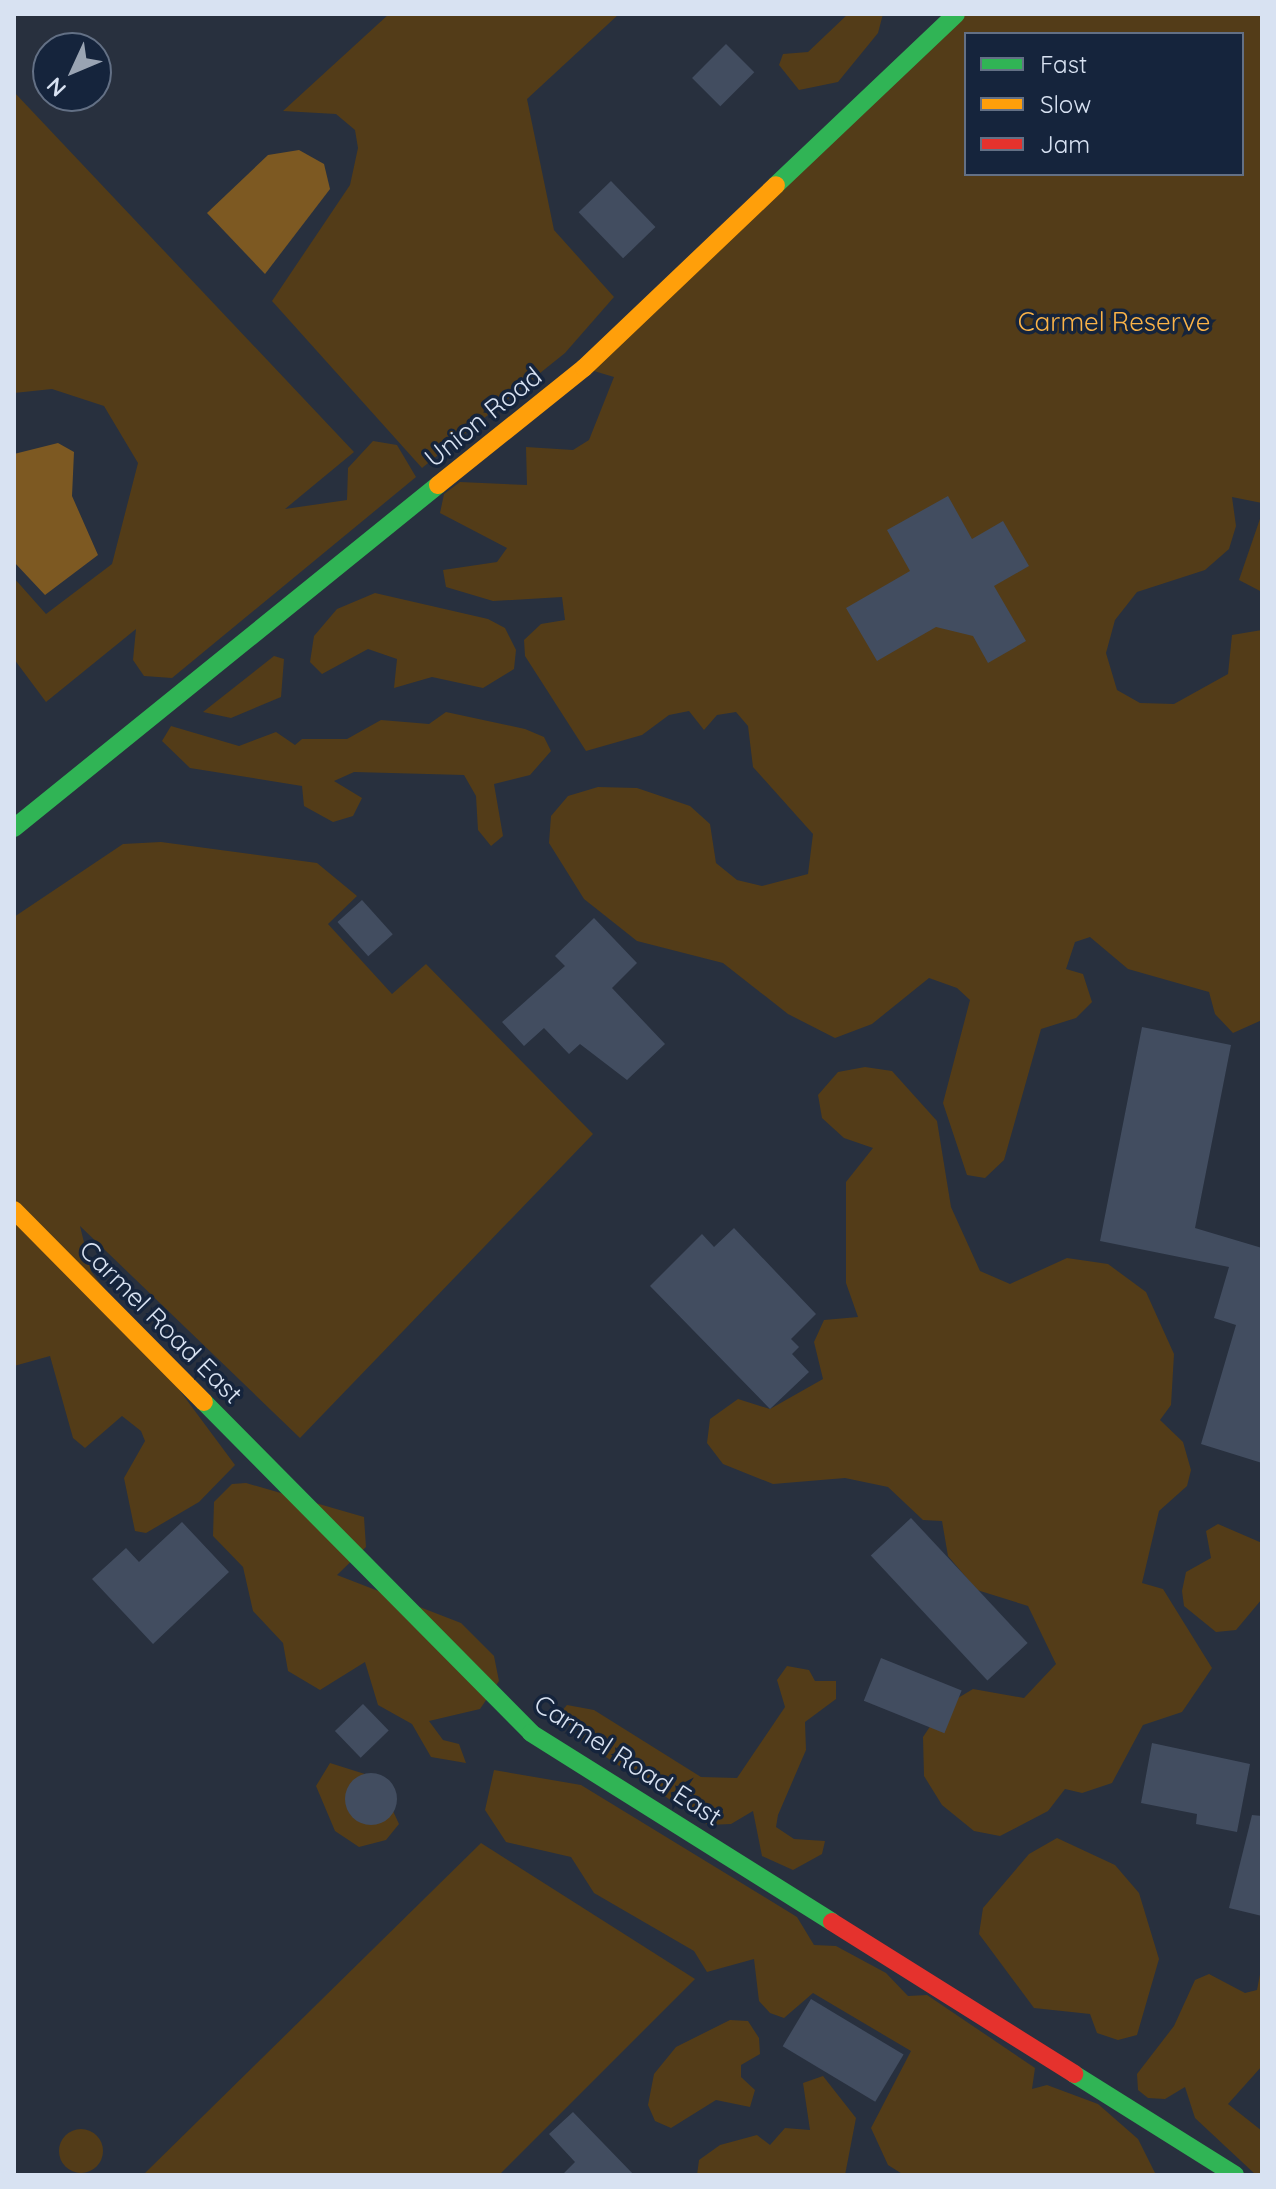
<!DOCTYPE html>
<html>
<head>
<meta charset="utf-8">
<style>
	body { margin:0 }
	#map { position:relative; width:1276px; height:2189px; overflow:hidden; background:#28303e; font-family:Quicksand,sans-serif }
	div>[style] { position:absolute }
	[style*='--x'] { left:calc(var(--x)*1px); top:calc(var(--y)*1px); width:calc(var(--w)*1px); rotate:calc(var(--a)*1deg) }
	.green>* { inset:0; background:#533c18 }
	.round { border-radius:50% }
	.water>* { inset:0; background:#7d5922 }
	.building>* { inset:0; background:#424d60; transform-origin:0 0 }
	.fast>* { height:18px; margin:-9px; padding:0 9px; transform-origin:9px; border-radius:9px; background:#30b455 }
	.slow>* { height:18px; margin:-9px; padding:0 9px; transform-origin:9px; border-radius:9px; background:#ff9f0a }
	.jam>* { height:18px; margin:-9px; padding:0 9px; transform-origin:9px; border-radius:9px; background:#e5322d }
	span { translate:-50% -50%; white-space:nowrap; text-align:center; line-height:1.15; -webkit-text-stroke:7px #15243c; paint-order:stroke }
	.park-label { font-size:26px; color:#fbb347 }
	.street-label { font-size:26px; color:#d8e2f2 }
	.frame { position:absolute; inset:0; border:16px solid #d8e2f2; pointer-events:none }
	.legend { position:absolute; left:964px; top:32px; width:280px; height:144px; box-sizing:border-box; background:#15243c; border:2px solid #637085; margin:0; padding:10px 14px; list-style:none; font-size:24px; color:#d8e2f2 }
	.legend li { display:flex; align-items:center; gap:16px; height:40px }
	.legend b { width:40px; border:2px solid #637085 }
	.north { position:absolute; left:32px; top:32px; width:80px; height:80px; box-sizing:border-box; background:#15243c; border:2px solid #637085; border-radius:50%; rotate:226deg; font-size:22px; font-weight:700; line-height:32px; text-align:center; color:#d8e2f2 }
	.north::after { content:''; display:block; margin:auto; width:28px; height:36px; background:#9aa4b3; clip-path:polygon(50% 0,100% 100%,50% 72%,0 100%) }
</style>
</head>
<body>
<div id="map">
	<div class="green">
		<i style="clip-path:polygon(389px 14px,619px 14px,527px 99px,554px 230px,614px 297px,565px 353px,422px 468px,272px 301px,350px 185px,358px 148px,355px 130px,336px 114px,283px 111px)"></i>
		<i style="clip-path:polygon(848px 14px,883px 14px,878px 33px,838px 82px,799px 90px,779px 65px,783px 54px,808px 52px)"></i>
		<i style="clip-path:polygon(evenodd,956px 14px,1262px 14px,1262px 503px,1232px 497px,1236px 526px,1229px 549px,1205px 570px,1137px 592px,1115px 620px,1106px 653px,1117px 690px,1140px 703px,1174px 704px,1228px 674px,1232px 635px,1262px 630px,1262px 1020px,1233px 1033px,1215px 1014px,1209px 992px,1128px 969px,1090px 937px,1075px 942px,1066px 969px,1083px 974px,1092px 1002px,1076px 1018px,1041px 1029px,1004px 1160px,985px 1178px,967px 1175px,943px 1103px,970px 1000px,957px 988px,929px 978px,872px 1024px,835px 1038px,788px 1014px,723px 963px,637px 941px,584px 899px,549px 843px,551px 816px,568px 796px,598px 787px,637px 788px,690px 806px,710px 824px,716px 863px,737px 880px,762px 886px,808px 874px,813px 834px,753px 767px,748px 726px,736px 712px,717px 715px,704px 730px,689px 711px,669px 715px,642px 735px,586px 751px,525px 656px,524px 640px,541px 624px,565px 620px,562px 597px,493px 601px,446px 587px,443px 570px,497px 562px,507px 548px,440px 513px,444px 494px,460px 482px,527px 485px,526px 447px,573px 450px,589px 440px,614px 377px,584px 368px,956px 14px,966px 34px,1242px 34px,1242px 174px,966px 174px,966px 34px)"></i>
		<i style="clip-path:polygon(14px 92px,354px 452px,285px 509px,347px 500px,348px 468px,373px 441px,397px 445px,416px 477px,172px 678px,144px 676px,133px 660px,136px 629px,46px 702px,14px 659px,14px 578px,46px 614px,112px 564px,138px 463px,104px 406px,52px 389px,14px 393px)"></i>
		<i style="clip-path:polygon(1262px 513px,1262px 592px,1239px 580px)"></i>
		<i style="clip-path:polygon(375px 593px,488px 619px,505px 628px,516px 650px,514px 669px,483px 688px,432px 677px,394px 688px,397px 659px,368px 649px,322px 674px,310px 662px,314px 636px,337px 609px)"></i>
		<i style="clip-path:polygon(274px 656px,284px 659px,281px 697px,231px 718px,203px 712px)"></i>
		<i style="clip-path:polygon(446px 712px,525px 729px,544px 737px,551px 751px,530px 775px,494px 784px,503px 836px,491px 846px,478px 830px,476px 796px,464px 775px,354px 772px,334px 781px,362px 798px,353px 816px,333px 822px,304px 806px,302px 786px,190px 768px,162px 741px,171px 726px,239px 746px,276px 732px,295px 745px,302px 739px,347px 739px,381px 720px,429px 724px)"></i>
		<i style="clip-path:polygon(161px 842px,317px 863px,357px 896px,328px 924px,392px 994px,426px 964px,593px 1134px,300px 1438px,80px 1226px,91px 1271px,235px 1465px,199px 1502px,146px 1533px,135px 1531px,124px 1478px,145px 1441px,141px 1431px,122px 1416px,85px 1448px,73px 1438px,50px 1356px,14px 1366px,14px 917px,123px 844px)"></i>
		<i style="clip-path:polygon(865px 1067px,892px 1071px,937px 1121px,951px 1207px,980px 1271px,1010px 1284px,1067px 1258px,1108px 1264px,1146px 1292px,1174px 1354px,1171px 1405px,1160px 1420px,1183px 1442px,1191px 1470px,1187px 1486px,1159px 1511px,1142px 1583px,1163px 1589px,1212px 1668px,1182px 1712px,1143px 1725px,1112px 1783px,1082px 1793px,1065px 1789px,1048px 1811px,1000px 1836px,974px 1831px,942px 1805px,924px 1776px,923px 1737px,943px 1707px,973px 1689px,1024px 1698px,1056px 1664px,1028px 1606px,977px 1590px,948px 1556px,942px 1521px,923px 1520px,888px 1487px,845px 1478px,773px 1484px,723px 1464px,707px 1443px,710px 1419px,738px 1399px,770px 1409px,823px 1379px,814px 1342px,824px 1320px,858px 1317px,846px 1283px,846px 1182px,873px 1148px,844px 1138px,822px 1118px,818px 1095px,838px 1072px)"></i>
		<i style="clip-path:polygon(246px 1483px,364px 1517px,366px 1547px,337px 1575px,461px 1623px,494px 1656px,499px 1681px,480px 1709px,429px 1721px,443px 1740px,459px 1744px,466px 1763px,431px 1757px,412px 1724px,378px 1705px,365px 1662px,320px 1690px,288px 1671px,283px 1643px,253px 1611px,243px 1567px,213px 1536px,214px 1502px,232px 1484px)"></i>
		<i style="clip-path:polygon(1218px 1524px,1262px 1543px,1262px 1599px,1236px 1630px,1216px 1632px,1184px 1606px,1182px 1591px,1186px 1572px,1211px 1558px,1206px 1531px)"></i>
		<i style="clip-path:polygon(787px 1666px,809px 1670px,815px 1681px,836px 1681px,836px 1699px,805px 1722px,806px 1750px,778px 1815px,776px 1827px,794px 1839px,825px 1841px,822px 1854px,793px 1870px,762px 1856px,753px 1811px,731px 1824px,708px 1825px,582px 1741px,560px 1713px,567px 1705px,594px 1710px,701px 1777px,737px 1778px,785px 1707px,777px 1680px)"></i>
		<i style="clip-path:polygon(330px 1763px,368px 1775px,348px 1789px,346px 1806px,371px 1825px,393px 1811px,399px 1824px,386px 1840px,359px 1847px,335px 1831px,316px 1786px)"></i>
		<i style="clip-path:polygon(494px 1770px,581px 1785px,797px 1917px,814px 1945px,836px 1946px,886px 1973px,908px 1996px,927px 1995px,1035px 2068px,1032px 2089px,1047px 2085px,1098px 2104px,1138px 2139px,1156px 2175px,904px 2175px,888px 2165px,871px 2128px,911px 2051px,813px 1993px,784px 2018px,770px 2013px,759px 2001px,754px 1959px,707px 1972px,694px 1951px,594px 1893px,571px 1857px,506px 1842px,485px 1810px)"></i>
		<i style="clip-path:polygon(1057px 1838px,1115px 1865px,1139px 1893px,1159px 1959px,1137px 2035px,1118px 2040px,1097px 2033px,1090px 2014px,1034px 2008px,979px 1934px,983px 1908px,1029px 1854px)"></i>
		<i style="clip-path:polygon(481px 1843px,695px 1979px,499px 2175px,143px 2175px)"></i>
		<i style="clip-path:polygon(1262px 1964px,1262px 2066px,1228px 2104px,1262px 2131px,1262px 2175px,1256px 2175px,1195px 2118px,1185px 2087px,1165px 2099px,1148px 2098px,1138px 2090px,1137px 2074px,1174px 2026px,1195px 1980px,1209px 1974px,1245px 1993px,1257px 1990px)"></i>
		<i style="clip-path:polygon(730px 2020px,748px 2021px,759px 2038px,760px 2054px,741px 2065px,741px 2077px,755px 2090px,750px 2107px,716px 2100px,671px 2128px,655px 2121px,648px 2105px,654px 2074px,676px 2047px)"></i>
		<i style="clip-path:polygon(823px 2076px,856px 2118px,845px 2175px,697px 2175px,699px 2160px,720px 2145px,757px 2135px,770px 2145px,785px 2128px,810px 2130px,803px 2083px)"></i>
		<i class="round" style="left:59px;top:2129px;width:44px;height:44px"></i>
	</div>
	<div class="water">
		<i style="clip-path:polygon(299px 150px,324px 164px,330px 189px,265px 274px,207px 213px,268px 155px)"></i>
		<i style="clip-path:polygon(58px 443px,74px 452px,72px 496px,98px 555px,45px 595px,14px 562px,14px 454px)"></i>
	</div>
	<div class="building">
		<i style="left:726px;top:44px;width:40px;height:48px;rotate:45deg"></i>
		<i style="left:611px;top:181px;width:64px;height:45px;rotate:46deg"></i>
		<i style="clip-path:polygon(948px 496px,972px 539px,1003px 521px,1029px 566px,994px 586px,1026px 641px,988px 663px,973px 636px,936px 627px,877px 661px,846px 608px,910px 571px,887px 530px)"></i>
		<i style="left:362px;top:900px;width:46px;height:33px;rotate:48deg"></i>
		<i style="clip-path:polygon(594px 918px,637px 963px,612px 988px,665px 1044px,627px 1080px,580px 1044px,569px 1054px,544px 1028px,524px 1046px,502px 1022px,565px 966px,555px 956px)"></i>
		<i style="clip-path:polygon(1142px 1027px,1231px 1045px,1195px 1228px,1262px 1248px,1262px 1463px,1201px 1444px,1236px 1325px,1214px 1318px,1229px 1267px,1100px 1241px)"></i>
		<i style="clip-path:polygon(734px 1228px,816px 1314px,791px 1339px,799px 1347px,792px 1354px,809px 1372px,770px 1409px,650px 1286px,702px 1234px,714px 1247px)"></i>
		<i style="left:911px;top:1518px;width:171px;height:55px;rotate:47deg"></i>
		<i style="clip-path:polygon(182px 1522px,229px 1572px,153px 1644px,92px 1579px,126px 1548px,139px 1562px)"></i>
		<i style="left:881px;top:1658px;width:87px;height:46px;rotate:22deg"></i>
		<i style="left:363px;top:1704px;width:37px;height:39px;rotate:46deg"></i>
		<i style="clip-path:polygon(1152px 1743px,1250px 1764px,1237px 1832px,1196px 1824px,1197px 1814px,1141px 1803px)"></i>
		<i class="round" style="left:345px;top:1773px;width:52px;height:52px"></i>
		<i style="clip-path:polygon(1252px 1815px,1262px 1816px,1262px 1916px,1229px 1908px)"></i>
		<i style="left:811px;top:1999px;width:108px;height:55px;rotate:31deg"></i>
		<i style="clip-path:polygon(573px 2112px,634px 2175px,562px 2175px,575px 2162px,549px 2134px)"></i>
	</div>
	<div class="fast">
		<i style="--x:776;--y:185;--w:248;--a:-43.5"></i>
		<i style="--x:14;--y:828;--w:545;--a:-38.97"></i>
		<i style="--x:204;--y:1402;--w:465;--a:45.3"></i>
		<i style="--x:531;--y:1733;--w:355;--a:32.1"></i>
		<i style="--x:1074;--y:2074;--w:190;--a:32.1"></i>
	</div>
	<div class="slow">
		<i style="--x:438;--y:485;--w:187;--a:-38.7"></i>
		<i style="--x:584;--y:368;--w:265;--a:-43.6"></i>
		<i style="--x:14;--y:1210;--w:270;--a:45.3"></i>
	</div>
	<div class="jam">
		<i style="--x:832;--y:1922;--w:286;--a:32.1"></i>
	</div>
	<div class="park-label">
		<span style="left:1114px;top:322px">Carmel Reserve</span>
	</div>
	<div class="street-label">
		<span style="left:483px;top:417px;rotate:-39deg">Union Road</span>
		<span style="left:161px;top:1322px;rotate:45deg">Carmel Road East</span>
		<span style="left:628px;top:1760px;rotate:33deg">Carmel Road East</span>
	</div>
	<div class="frame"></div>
	<ul class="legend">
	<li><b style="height:10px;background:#30b455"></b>Fast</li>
	<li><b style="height:10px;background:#ff9f0a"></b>Slow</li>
	<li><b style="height:10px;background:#e5322d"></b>Jam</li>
	</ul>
	<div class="north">N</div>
</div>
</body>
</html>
